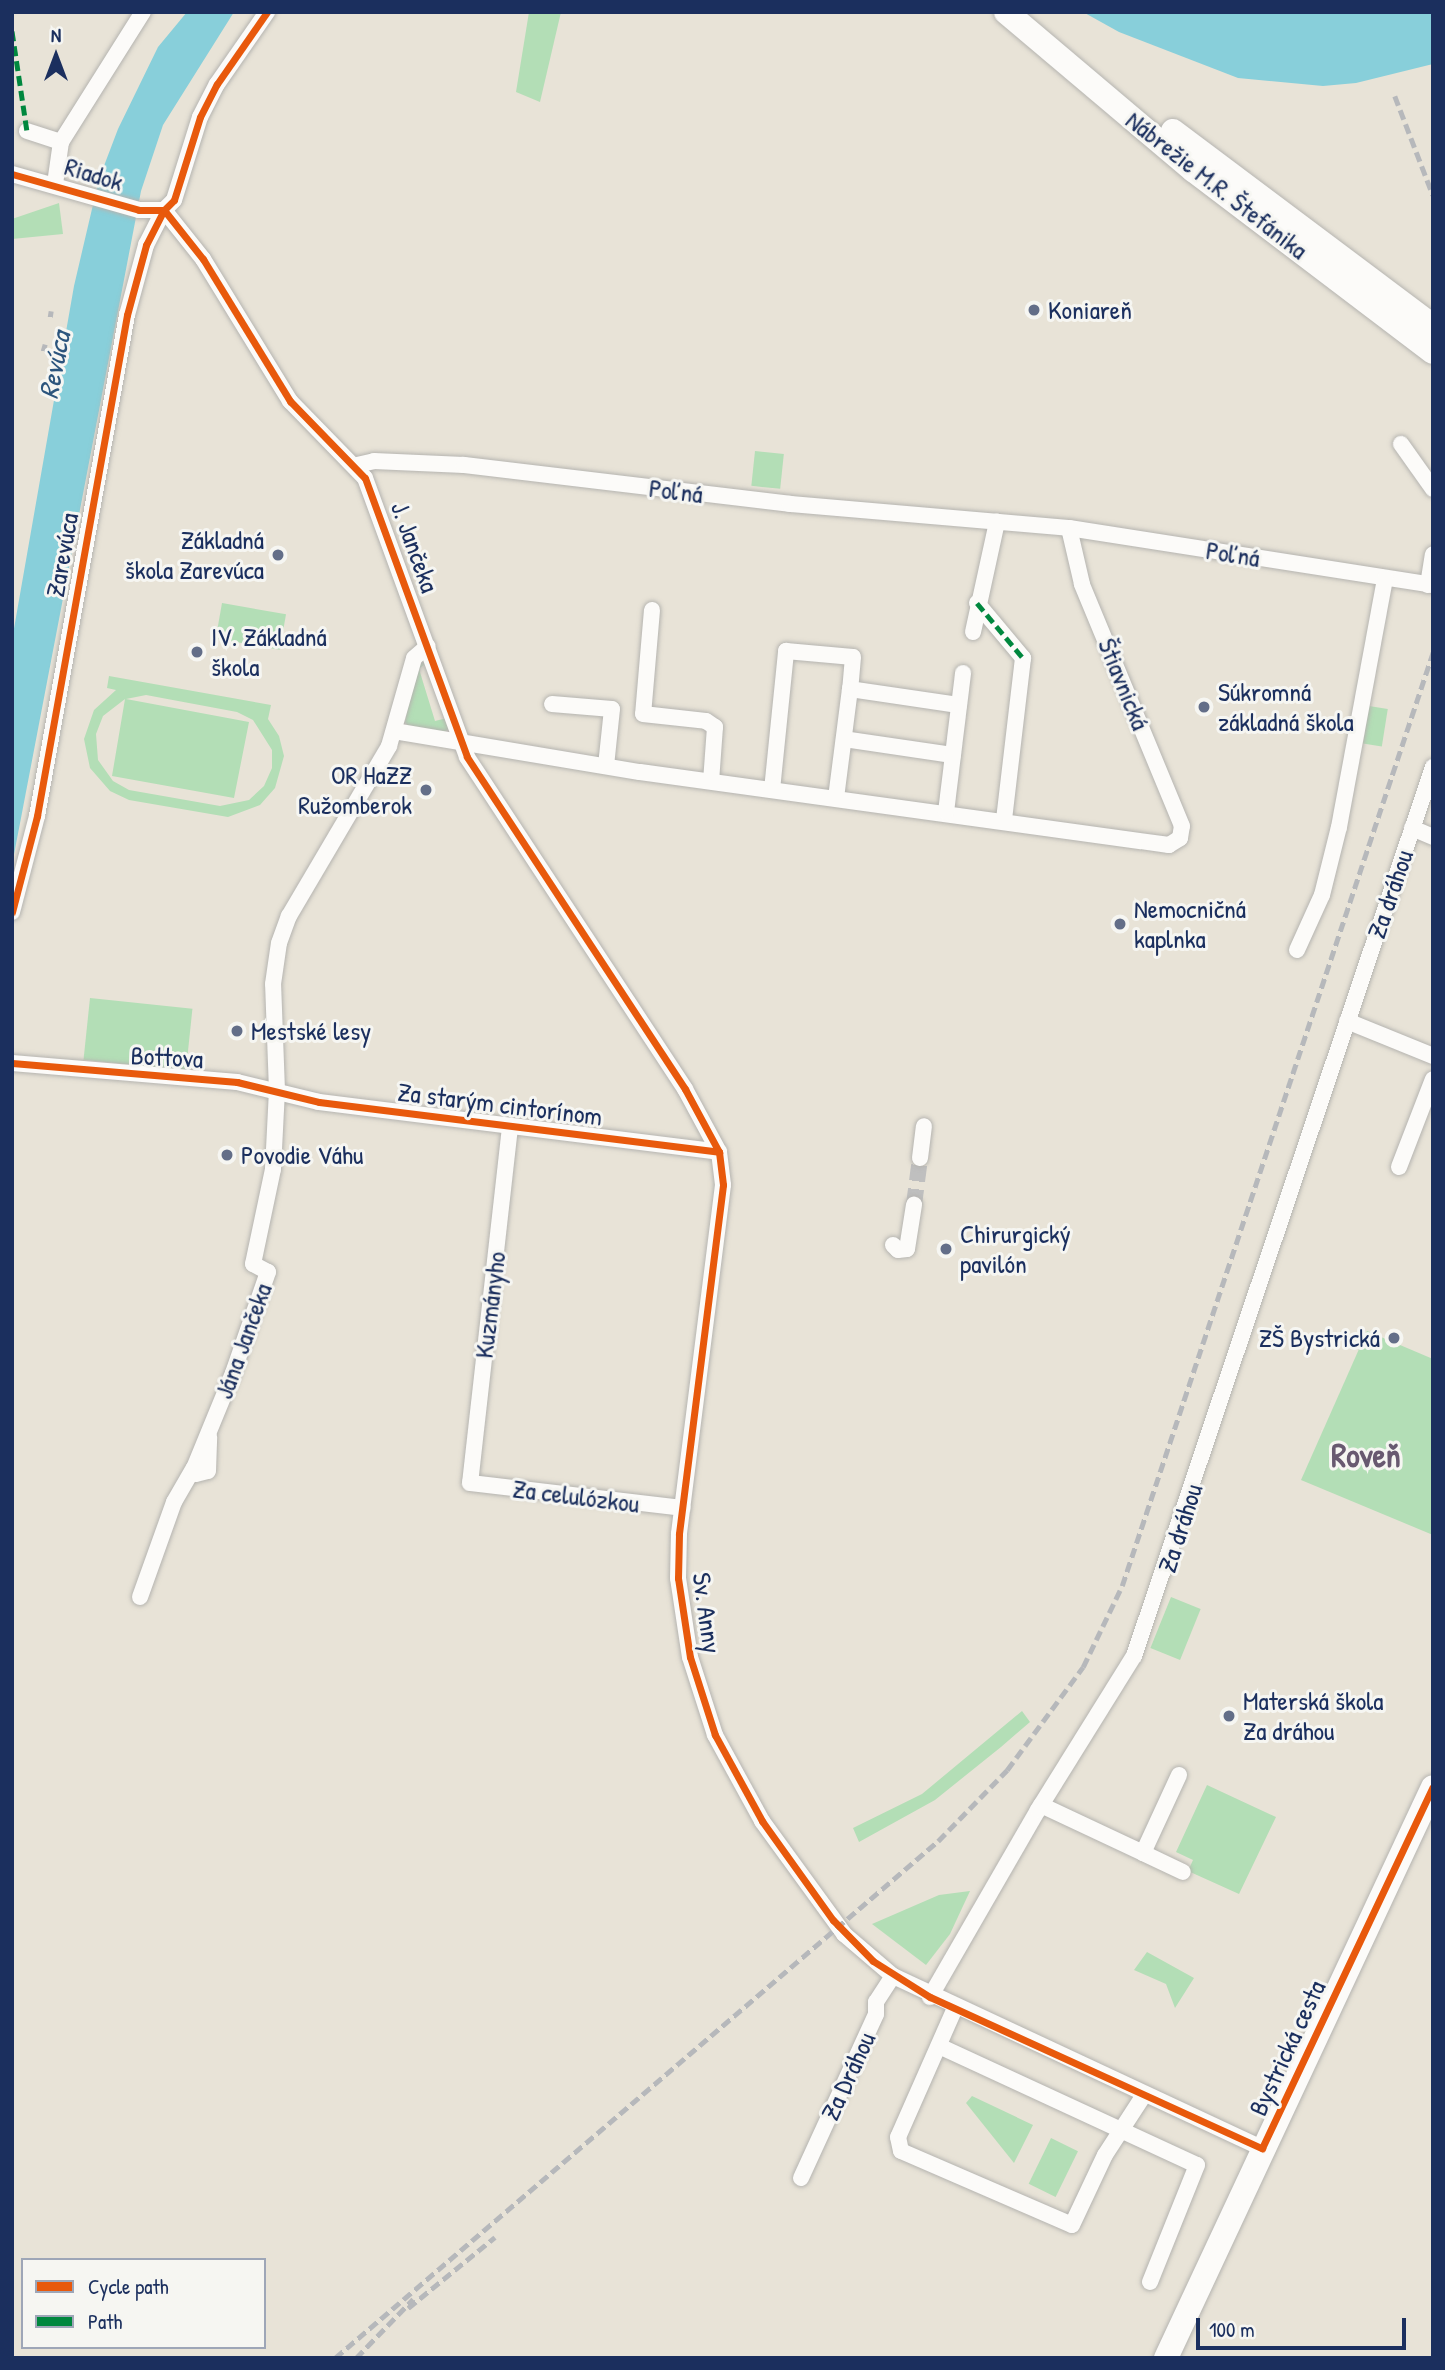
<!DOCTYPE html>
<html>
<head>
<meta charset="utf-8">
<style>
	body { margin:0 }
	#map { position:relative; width:1445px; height:2370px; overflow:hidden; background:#e8e3d7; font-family:"Patrick Hand",sans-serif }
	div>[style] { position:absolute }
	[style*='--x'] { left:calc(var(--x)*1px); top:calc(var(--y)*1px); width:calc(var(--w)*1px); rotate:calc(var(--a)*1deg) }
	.green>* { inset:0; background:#b3deb6; transform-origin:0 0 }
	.water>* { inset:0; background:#88cfda }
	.street-tunnel>* { height:16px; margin-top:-8px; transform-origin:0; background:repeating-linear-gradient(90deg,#bfbfbf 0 16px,transparent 0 24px) }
	.roads { filter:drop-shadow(0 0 2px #b5b4b0) drop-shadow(0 0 2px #b5b4b0) }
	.street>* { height:16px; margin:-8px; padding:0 8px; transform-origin:8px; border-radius:8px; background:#fcfbf9 }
	.primary>* { height:24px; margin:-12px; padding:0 12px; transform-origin:12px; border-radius:12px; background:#fcfbf9 }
	.rail>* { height:4.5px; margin-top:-2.25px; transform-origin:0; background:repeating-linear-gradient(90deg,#b6b8bb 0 10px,transparent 0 15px) }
	.quiet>* { height:5px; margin-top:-2.5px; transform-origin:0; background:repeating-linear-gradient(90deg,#00873e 0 10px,transparent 0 15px) }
	.cycleway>* { height:7px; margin:-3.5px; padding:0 3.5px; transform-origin:3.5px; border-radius:3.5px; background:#e8590c }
	.dots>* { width:19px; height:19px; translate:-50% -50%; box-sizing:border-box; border:4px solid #f6f6f2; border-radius:50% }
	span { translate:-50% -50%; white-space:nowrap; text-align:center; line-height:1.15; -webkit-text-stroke:6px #f6f6f2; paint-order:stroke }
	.street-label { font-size:26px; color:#1b2f5e }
	.poi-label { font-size:26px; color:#1b2f5e }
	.left { translate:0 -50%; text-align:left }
	.right { translate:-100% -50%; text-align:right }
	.water-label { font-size:28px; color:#2c557d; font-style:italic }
	.district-label { font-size:33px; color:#685970; font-weight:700 }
	.frame { position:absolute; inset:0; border:14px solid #1b2f5e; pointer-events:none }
	.legend { position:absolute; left:21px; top:2258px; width:245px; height:91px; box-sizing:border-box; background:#f6f6f2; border:2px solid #9ea6b7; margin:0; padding:9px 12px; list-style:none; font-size:21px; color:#1b2f5e }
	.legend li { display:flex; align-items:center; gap:14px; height:35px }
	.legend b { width:35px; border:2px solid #9ea6b7 }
	.north { position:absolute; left:21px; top:21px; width:70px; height:70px; -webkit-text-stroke:5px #f6f6f2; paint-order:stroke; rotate:0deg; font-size:19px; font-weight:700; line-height:28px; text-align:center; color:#1b2f5e }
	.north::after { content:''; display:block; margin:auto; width:24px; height:32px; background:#1b2f5e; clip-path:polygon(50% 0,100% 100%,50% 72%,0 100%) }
	.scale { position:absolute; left:1196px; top:2318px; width:210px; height:32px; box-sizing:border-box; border:4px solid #1b2f5e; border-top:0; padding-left:9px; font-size:21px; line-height:24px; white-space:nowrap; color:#1b2f5e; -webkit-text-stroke:5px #f6f6f2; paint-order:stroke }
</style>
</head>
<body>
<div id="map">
	<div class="green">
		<i style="clip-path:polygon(529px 12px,561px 12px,540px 102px,516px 92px)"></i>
		<i style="clip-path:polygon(59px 203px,63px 234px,12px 239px,12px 219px)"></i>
		<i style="left:755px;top:451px;width:29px;height:35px;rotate:6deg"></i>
		<i style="left:222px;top:603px;width:65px;height:36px;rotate:10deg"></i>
		<i style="clip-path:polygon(421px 662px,425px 664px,419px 669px,435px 721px,447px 718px,450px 729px,443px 732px,409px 727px,405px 722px,416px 666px)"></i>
		<i style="clip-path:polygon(evenodd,109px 676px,271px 705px,268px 719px,279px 736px,284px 756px,275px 788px,260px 805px,228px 817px,129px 800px,110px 791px,90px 768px,84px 739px,94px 710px,116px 690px,107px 688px,109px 676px,146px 695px,237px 712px,253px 720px,272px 750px,272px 768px,264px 786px,249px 800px,220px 806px,129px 790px,113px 781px,98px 760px,96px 734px,103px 716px,125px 699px,112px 776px,234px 798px,249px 722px,126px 699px,146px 695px)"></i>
		<i style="left:1369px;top:706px;width:19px;height:38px;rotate:9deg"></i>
		<i style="left:90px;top:998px;width:103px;height:62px;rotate:6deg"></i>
		<i style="clip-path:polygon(1367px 1331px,1433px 1359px,1433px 1535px,1301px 1480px)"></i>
		<i style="left:1171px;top:1597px;width:32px;height:55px;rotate:22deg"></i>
		<i style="clip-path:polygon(1022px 1711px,1030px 1722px,1001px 1747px,935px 1800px,859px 1842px,853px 1828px,922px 1794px)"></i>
		<i style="clip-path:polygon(1207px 1785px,1276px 1817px,1239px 1894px,1188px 1871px,1193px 1860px,1176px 1852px)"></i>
		<i style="clip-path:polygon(970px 1891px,950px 1934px,926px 1965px,872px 1924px,939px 1895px)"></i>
		<i style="clip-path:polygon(1147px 1952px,1194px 1978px,1175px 2008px,1166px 1984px,1134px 1970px)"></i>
		<i style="clip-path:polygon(972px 2096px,1033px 2125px,1014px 2163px,966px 2103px)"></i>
		<i style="left:1051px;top:2138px;width:30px;height:51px;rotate:26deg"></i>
	</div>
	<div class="water">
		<i style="clip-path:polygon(187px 12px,234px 12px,163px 125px,141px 191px,12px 865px,12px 640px,74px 286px,99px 179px,118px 129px,158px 47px)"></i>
		<i style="clip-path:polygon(1083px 12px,1433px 12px,1433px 64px,1356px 83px,1323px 86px,1238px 78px,1119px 32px)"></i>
	</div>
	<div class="street-tunnel">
		<i style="--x:914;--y:1205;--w:47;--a:-82.7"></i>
	</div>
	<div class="roads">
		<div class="street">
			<i style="--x:27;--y:131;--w:36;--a:18"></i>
			<i style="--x:12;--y:174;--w:132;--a:15.8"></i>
			<i style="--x:139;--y:210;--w:25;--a:0"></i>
			<i style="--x:55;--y:184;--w:42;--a:-81.9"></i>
			<i style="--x:61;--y:142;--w:154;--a:-57.8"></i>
			<i style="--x:164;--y:210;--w:63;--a:51.5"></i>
			<i style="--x:203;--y:259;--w:167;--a:58.5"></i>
			<i style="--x:290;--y:401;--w:107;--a:45.8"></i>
			<i style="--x:365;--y:478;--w:297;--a:69.9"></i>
			<i style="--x:467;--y:757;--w:397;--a:56.7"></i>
			<i style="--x:685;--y:1089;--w:72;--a:61.6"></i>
			<i style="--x:719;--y:1152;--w:33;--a:83"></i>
			<i style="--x:723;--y:1185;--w:352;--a:97.2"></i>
			<i style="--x:679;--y:1534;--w:44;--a:91.3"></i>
			<i style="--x:678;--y:1578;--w:80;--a:81.4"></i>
			<i style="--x:690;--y:1657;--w:82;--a:72.2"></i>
			<i style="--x:715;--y:1735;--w:98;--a:61.3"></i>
			<i style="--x:762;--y:1821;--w:140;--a:54"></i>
			<i style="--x:844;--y:1934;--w:65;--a:40.6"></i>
			<i style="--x:893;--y:1976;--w:407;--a:25"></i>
			<i style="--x:1401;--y:444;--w:55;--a:54.6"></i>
			<i style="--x:357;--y:465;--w:17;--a:-13"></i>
			<i style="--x:374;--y:461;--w:90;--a:2.5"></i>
			<i style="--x:464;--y:465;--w:328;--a:6.8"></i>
			<i style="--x:790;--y:504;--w:280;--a:4.9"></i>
			<i style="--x:1069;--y:528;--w:368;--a:8.9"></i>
			<i style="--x:1428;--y:585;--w:31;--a:-81"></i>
			<i style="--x:977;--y:603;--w:72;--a:50.1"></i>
			<i style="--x:1023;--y:658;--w:163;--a:96.7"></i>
			<i style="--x:652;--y:610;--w:104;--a:94.9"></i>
			<i style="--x:643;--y:714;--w:63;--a:6.3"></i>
			<i style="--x:706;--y:721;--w:11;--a:34"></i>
			<i style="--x:715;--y:727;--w:54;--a:94.2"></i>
			<i style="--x:973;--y:632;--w:113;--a:-77.7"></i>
			<i style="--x:552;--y:704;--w:60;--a:4.8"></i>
			<i style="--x:612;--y:709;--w:57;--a:96"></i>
			<i style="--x:394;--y:731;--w:249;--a:9.5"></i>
			<i style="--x:640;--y:772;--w:534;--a:7.86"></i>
			<i style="--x:1169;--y:845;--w:13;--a:-32"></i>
			<i style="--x:1180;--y:838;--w:12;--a:-81"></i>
			<i style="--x:1182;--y:826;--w:262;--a:-112.5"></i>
			<i style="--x:1082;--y:584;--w:57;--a:-103.1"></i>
			<i style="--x:844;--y:739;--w:110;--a:8.4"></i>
			<i style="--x:772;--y:790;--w:140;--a:-84.2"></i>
			<i style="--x:786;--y:651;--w:67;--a:5.1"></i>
			<i style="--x:853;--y:657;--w:32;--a:95"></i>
			<i style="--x:836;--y:798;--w:110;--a:-82.7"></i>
			<i style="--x:850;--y:689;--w:110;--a:8.4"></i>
			<i style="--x:946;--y:812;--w:140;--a:-83"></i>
			<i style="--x:1412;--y:828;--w:23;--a:23"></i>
			<i style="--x:12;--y:912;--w:99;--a:-75.4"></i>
			<i style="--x:37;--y:816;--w:509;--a:-79.82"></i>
			<i style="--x:127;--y:315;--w:73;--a:-74.8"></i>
			<i style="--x:146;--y:245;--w:39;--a:-63"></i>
			<i style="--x:164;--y:210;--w:14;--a:-45"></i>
			<i style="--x:174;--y:200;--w:87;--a:-72.6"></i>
			<i style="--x:200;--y:117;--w:37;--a:-63"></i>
			<i style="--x:217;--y:84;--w:88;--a:-55.2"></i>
			<i style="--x:1297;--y:950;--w:60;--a:-65.6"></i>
			<i style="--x:1322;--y:895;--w:70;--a:-76"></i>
			<i style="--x:1339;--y:827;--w:253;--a:-79.5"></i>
			<i style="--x:1347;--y:1021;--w:93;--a:22.1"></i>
			<i style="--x:12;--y:1063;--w:226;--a:4.8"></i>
			<i style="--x:237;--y:1082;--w:84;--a:13.7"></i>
			<i style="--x:319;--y:1102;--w:403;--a:7.1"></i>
			<i style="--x:510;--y:1127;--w:358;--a:96.4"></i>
			<i style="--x:470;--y:1483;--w:214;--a:6.7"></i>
			<i style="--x:920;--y:1158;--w:32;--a:-83"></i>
			<i style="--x:1399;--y:1167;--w:94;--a:-68.9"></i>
			<i style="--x:893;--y:1245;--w:7;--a:45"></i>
			<i style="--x:898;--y:1250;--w:9;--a:-6"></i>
			<i style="--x:907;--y:1249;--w:45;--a:-81"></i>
			<i style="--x:194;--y:1468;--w:6;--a:72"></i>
			<i style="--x:196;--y:1474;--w:12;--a:-14"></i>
			<i style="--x:208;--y:1471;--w:34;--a:-88"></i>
			<i style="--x:140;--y:1597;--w:101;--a:-70.3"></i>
			<i style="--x:174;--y:1502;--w:39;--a:-60"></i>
			<i style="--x:194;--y:1468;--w:103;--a:-67.7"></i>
			<i style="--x:233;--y:1373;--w:107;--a:-70.9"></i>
			<i style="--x:268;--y:1272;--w:17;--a:-152"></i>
			<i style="--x:253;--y:1264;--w:97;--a:-78.1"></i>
			<i style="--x:273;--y:1169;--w:78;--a:-87.1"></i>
			<i style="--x:277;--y:1091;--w:107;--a:-92.1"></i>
			<i style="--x:273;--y:984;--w:41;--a:-81.7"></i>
			<i style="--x:279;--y:943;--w:29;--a:-70"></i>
			<i style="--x:289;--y:916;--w:197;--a:-59.5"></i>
			<i style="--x:389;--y:746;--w:91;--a:-74.1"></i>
			<i style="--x:414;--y:658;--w:18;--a:-41"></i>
			<i style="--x:1041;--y:1805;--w:113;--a:25.2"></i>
			<i style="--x:1143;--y:1853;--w:86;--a:-65.2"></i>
			<i style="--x:1143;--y:1853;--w:44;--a:25.4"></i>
			<i style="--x:930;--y:1997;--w:216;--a:-60"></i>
			<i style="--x:1038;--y:1810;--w:181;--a:-58.1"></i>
			<i style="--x:1134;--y:1656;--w:938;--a:-71.41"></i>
			<i style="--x:955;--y:2008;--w:141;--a:113.8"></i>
			<i style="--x:898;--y:2137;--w:14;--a:78"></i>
			<i style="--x:901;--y:2151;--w:186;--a:23.4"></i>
			<i style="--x:1072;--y:2225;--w:77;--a:-64.8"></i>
			<i style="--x:1105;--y:2155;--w:72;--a:-57"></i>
			<i style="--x:939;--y:2046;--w:284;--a:24.8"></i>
			<i style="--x:1197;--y:2165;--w:126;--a:111.9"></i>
			<i style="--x:801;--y:2178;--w:180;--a:-65.4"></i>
			<i style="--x:876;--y:2014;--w:12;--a:-90"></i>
			<i style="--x:876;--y:2002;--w:31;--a:-57"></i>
		</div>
		<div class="primary">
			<i style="--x:1006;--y:12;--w:245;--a:40.2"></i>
			<i style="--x:1193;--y:170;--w:301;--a:37.2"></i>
			<i style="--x:1173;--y:131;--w:325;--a:36.9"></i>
			<i style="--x:1166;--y:2358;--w:630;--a:-64.94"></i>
		</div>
	</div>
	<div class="rail">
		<i style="--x:1395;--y:96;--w:106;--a:69"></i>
		<i style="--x:50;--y:317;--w:6;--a:-81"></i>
		<i style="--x:43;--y:351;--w:7;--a:-74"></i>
		<i style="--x:408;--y:2308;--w:112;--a:-39.2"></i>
		<i style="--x:335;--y:2358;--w:794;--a:-40.61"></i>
		<i style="--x:938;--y:1841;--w:99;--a:-45.8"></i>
		<i style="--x:1007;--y:1770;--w:128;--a:-53.6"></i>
		<i style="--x:1083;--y:1667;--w:90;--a:-64.3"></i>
		<i style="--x:1122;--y:1586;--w:984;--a:-71.58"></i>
		<i style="--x:356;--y:2358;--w:82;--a:-46"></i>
	</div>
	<div class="quiet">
		<i style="--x:12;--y:31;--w:101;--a:81.5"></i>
		<i style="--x:977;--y:603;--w:72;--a:50.1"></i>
	</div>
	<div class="cycleway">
		<i style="--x:12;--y:174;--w:132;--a:15.8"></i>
		<i style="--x:139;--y:210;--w:25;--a:0"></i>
		<i style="--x:164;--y:210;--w:63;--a:51.5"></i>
		<i style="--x:203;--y:259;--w:167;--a:58.5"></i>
		<i style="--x:290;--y:401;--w:107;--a:45.8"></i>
		<i style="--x:365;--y:478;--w:297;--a:69.9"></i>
		<i style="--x:467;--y:757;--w:397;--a:56.7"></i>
		<i style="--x:685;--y:1089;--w:72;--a:61.6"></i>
		<i style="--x:719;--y:1152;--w:33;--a:83"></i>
		<i style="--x:723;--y:1185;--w:352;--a:97.2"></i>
		<i style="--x:679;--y:1534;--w:44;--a:91.3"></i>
		<i style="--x:678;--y:1578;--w:80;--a:81.4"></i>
		<i style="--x:690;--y:1657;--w:82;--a:72.2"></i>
		<i style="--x:715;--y:1735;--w:98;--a:61.3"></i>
		<i style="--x:762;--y:1821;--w:122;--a:54.4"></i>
		<i style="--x:833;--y:1920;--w:57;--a:45.7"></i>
		<i style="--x:873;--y:1961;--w:67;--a:32.3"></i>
		<i style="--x:930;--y:1997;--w:365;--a:24.5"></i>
		<i style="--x:1262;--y:2148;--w:399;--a:-64.7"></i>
		<i style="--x:12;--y:912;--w:99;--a:-75.4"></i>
		<i style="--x:37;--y:816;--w:509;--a:-79.82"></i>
		<i style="--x:127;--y:315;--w:73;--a:-74.8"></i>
		<i style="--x:146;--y:245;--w:39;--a:-63"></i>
		<i style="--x:164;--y:210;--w:14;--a:-45"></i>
		<i style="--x:174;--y:200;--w:87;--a:-72.6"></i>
		<i style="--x:200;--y:117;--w:37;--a:-63"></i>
		<i style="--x:217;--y:84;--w:88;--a:-55.2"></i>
		<i style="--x:12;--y:1063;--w:226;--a:4.8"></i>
		<i style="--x:237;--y:1082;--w:84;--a:13.7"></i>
		<i style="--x:319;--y:1102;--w:403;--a:7.1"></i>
	</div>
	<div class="dots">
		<i style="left:1034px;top:310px;background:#636e88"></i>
		<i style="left:278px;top:555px;background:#636e88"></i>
		<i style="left:197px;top:652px;background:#636e88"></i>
		<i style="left:1204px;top:707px;background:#636e88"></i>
		<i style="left:426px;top:790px;background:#636e88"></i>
		<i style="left:1120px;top:924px;background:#636e88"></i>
		<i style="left:237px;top:1031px;background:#636e88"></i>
		<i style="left:227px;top:1155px;background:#636e88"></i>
		<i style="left:946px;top:1249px;background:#636e88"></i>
		<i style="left:1394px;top:1338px;background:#636e88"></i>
		<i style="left:1229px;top:1716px;background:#636e88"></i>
	</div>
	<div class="street-label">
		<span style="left:94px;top:174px;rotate:17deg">Riadok</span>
		<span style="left:1217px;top:185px;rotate:38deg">Nábrežie M.R. Štefánika</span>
		<span style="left:676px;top:491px;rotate:7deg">Poľná</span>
		<span style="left:415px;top:547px;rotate:70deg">J. Jančeka</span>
		<span style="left:1233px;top:554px;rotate:9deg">Poľná</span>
		<span style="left:62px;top:555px;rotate:-80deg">Zarevúca</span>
		<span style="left:1124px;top:684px;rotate:68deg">Štiavnická</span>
		<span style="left:1390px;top:894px;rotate:-71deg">Za dráhou</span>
		<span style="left:167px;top:1057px;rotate:3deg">Bottova</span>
		<span style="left:500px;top:1104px;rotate:7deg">Za starým cintorínom</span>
		<span style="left:490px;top:1305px;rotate:-83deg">Kuzmányho</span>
		<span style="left:243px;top:1341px;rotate:-70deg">Jána Jančeka</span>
		<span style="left:576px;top:1496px;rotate:7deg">Za celulózkou</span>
		<span style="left:1180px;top:1528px;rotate:-72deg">Za dráhou</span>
		<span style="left:707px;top:1613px;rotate:82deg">Sv. Anny</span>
		<span style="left:1287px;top:2048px;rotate:-65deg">Bystrická cesta</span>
		<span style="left:848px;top:2076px;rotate:-65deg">Za Dráhou</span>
	</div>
	<div class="poi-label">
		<span class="left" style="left:1048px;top:310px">Koniareň</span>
		<span class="right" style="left:264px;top:555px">Základná<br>škola Zarevúca</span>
		<span class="left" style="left:211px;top:652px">IV. Základná<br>škola</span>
		<span class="left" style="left:1218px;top:707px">Súkromná<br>základná škola</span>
		<span class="right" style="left:412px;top:790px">OR HaZZ<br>Ružomberok</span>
		<span class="left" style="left:1134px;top:924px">Nemocničná<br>kaplnka</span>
		<span class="left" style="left:251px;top:1031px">Mestské lesy</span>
		<span class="left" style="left:241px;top:1155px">Povodie Váhu</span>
		<span class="left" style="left:960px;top:1249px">Chirurgický<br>pavilón</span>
		<span class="right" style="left:1380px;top:1338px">ZŠ Bystrická</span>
		<span class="left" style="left:1243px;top:1716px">Materská škola<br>Za dráhou</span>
	</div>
	<div class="water-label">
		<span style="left:54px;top:365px;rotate:-79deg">Revúca</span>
	</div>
	<div class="district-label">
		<span style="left:1366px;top:1456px">Roveň</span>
	</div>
	<div class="frame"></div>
	<ul class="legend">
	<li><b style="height:9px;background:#e8590c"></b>Cycle path</li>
	<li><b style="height:9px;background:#00873e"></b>Path</li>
	</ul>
	<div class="north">N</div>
	<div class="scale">100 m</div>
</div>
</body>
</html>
